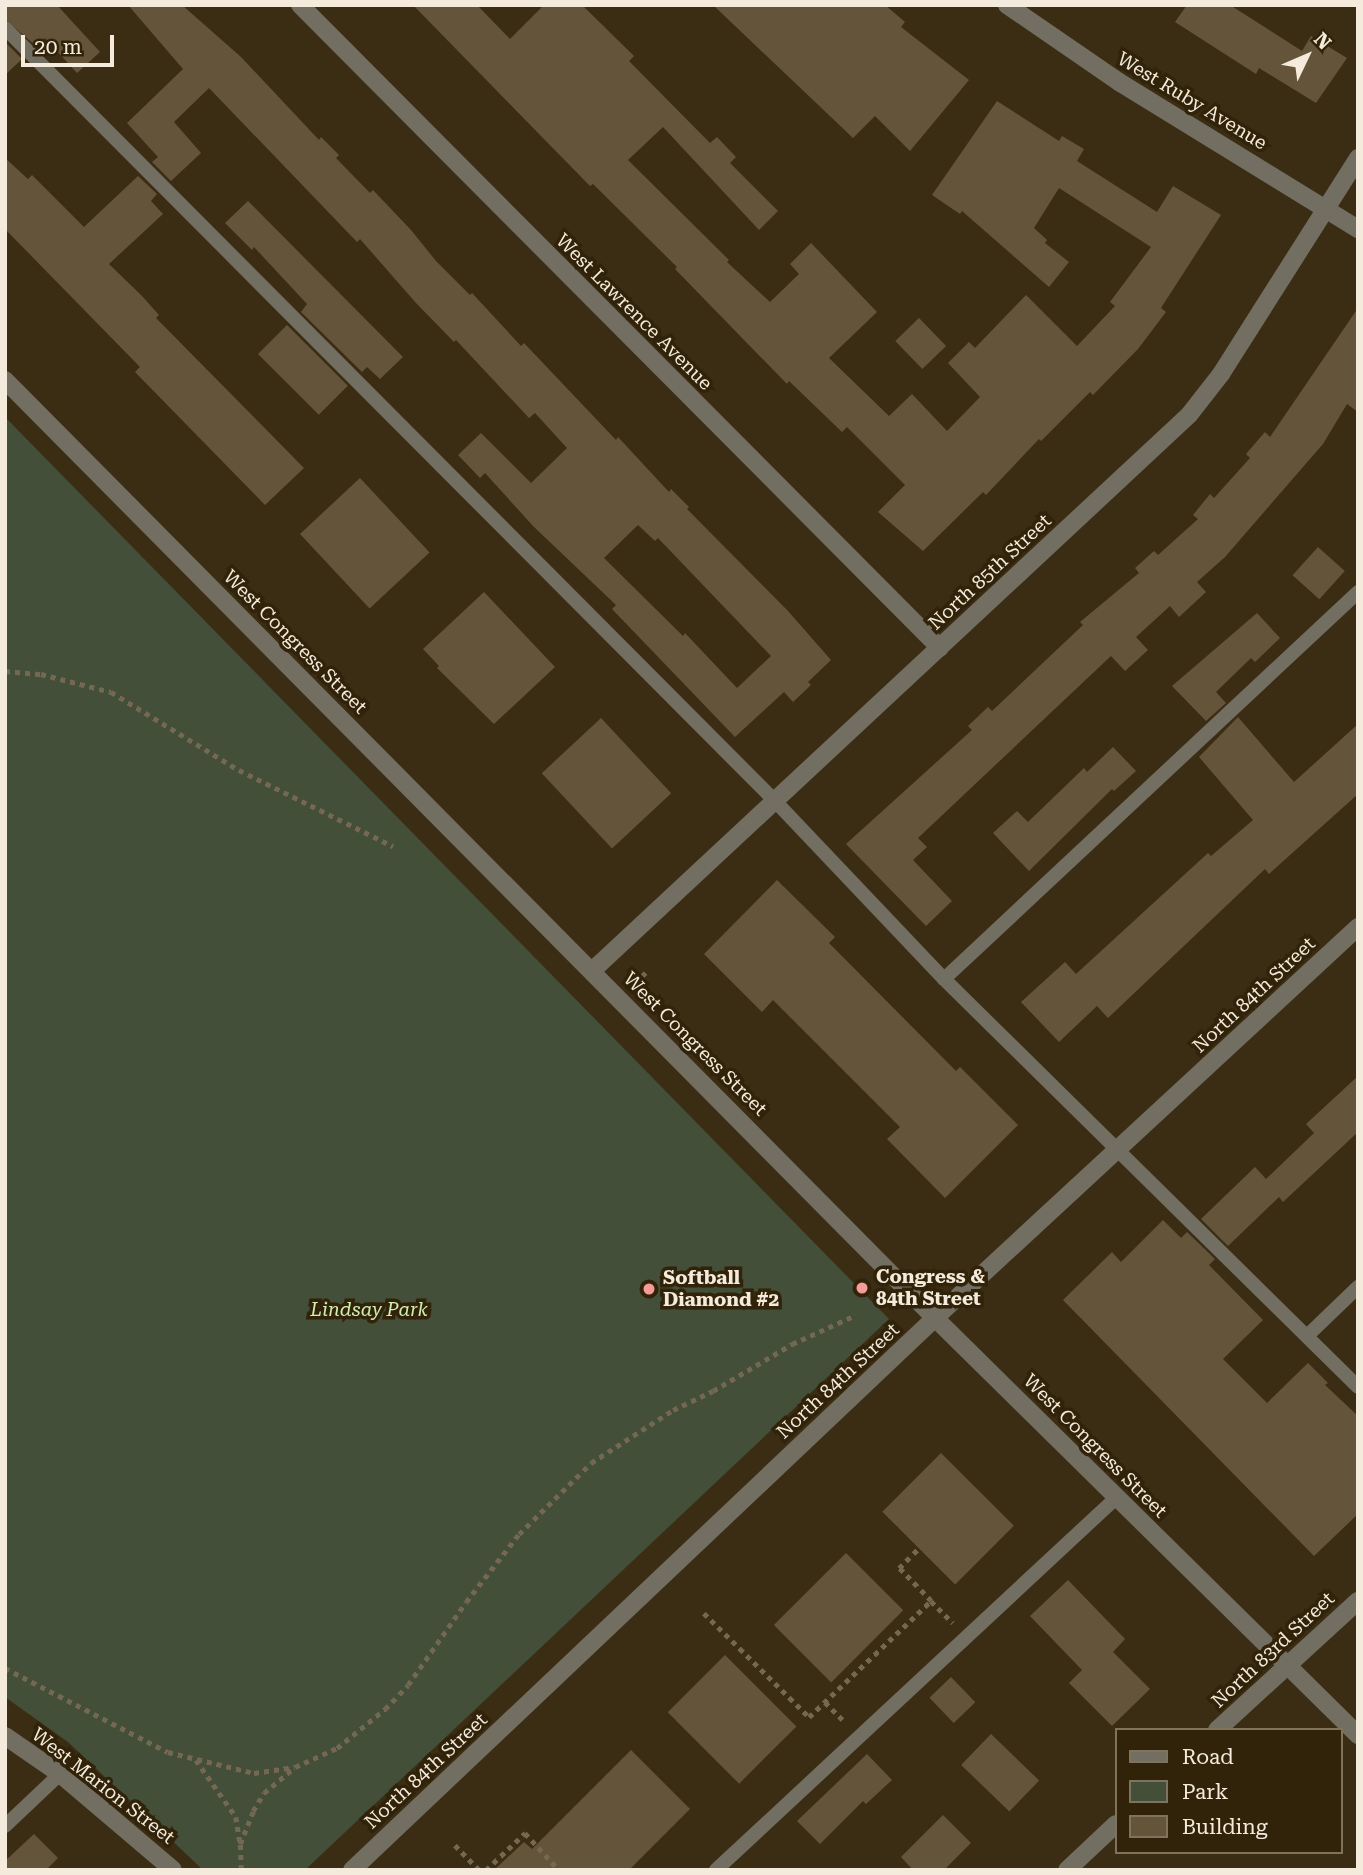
<!DOCTYPE html>
<html>
<head>
<meta charset="utf-8">
<style>
	body { margin:0 }
	#map { position:relative; width:1363px; height:1875px; overflow:hidden; background:#3b2d14; font-family:"Roboto Serif",serif }
	div>[style] { position:absolute }
	[style*='--x'] { left:calc(var(--x)*1px); top:calc(var(--y)*1px); width:calc(var(--w)*1px); rotate:calc(var(--a)*1deg) }
	.green>* { inset:0; background:#434f38 }
	.building>* { inset:0; background:#64543a; transform-origin:0 0 }
	.path>* { height:4.5px; margin-top:-2.25px; transform-origin:0; background:repeating-linear-gradient(90deg,#746852 0 5px,transparent 0 10px) }
	.service>* { height:14px; margin:-7px; padding:0 7px; transform-origin:7px; border-radius:7px; background:#726e61 }
	.minor>* { height:18px; margin:-9px; padding:0 9px; transform-origin:9px; border-radius:9px; background:#726e61 }
	.tertiary>* { height:18px; margin:-9px; padding:0 9px; transform-origin:9px; border-radius:9px; background:#726e61 }
	.dots>* { width:19px; height:19px; translate:-50% -50%; box-sizing:border-box; border:4px solid #312309; border-radius:50% }
	span { translate:-50% -50%; white-space:nowrap; text-align:center; line-height:1.15; -webkit-text-stroke:7px #312309; paint-order:stroke }
	.street-label { font-size:19px; color:#f4ebdc }
	.poi-label { font-size:19px; color:#f4ebdc; font-weight:700 }
	.left { translate:0 -50%; text-align:left }
	.park-label { font-size:19px; color:#cfefaf; font-style:italic }
	.frame { position:absolute; inset:0; border:7px solid #f4ebdc; pointer-events:none }
	.legend { position:absolute; left:1115px; top:1728px; width:228px; height:126px; box-sizing:border-box; background:#312309; border:2px solid #7f735d; margin:0; padding:9px 12px; list-style:none; font-size:21px; color:#f4ebdc }
	.legend li { display:flex; align-items:center; gap:14px; height:35px }
	.legend b { width:35px; border:2px solid #7f735d }
	.north { position:absolute; left:1272px; top:21px; width:70px; height:70px; -webkit-text-stroke:5px #312309; paint-order:stroke; rotate:46deg; font-size:19px; font-weight:700; line-height:28px; text-align:center; color:#f4ebdc }
	.north::after { content:''; display:block; margin:auto; width:24px; height:32px; background:#f4ebdc; clip-path:polygon(50% 0,100% 100%,50% 72%,0 100%) }
	.scale { position:absolute; left:21px; top:35px; width:93px; height:32px; box-sizing:border-box; border:4px solid #f4ebdc; border-top:0; padding-left:9px; font-size:21px; line-height:24px; white-space:nowrap; color:#f4ebdc; -webkit-text-stroke:5px #312309; paint-order:stroke }
</style>
</head>
<body>
<div id="map">
	<div class="green">
		<i style="clip-path:polygon(5px 417px,889px 1319px,305px 1870px,203px 1870px,68px 1742px,5px 1697px)"></i>
	</div>
	<div class="building">
		<i style="clip-path:polygon(5px 5px,57px 5px,100px 52px,77px 73px,45px 38px,36px 46px,5px 19px)"></i>
		<i style="clip-path:polygon(evenodd,128px 5px,182px 5px,241px 57px,319px 140px,321px 137px,339px 155px,336px 158px,370px 193px,373px 190px,411px 230px,436px 261px,470px 295px,472px 293px,521px 346px,524px 343px,616px 440px,618px 437px,669px 492px,671px 489px,689px 507px,687px 509px,788px 611px,831px 660px,808px 682px,811px 685px,793px 702px,784px 692px,735px 737px,612px 609px,616px 605px,533px 526px,485px 473px,480px 478px,458px 455px,481px 433px,531px 483px,567px 448px,535px 413px,529px 418px,456px 340px,454px 342px,416px 303px,360px 239px,357px 242px,209px 88px,174px 122px,201px 153px,171px 181px,152px 162px,158px 157px,127px 123px,183px 69px,128px 5px,638px 525px,655px 541px,658px 538px,771px 656px,737px 688px,685px 633px,683px 636px,604px 558px,638px 525px)"></i>
		<i style="clip-path:polygon(413px 5px,477px 5px,510px 39px,544px 5px,582px 5px,634px 56px,629px 61px,710px 143px,717px 137px,736px 157px,730px 163px,778px 211px,759px 230px,663px 127px,628px 160px,729px 260px,727px 262px,770px 302px,799px 274px,790px 264px,811px 243px,877px 312px,829px 358px,889px 416px,912px 394px,947px 431px,980px 397px,948px 363px,969px 342px,975px 348px,1026px 295px,1077px 346px,1115px 306px,1110px 302px,1151px 247px,1059px 188px,1034px 228px,1047px 240px,1045px 243px,1069px 262px,1049px 287px,962px 211px,960px 214px,932px 195px,997px 101px,1059px 141px,1062px 136px,1084px 149px,1077px 161px,1157px 212px,1173px 186px,1221px 215px,1161px 308px,1166px 312px,1138px 349px,1093px 395px,1090px 392px,1041px 441px,1039px 439px,986px 495px,983px 492px,923px 551px,878px 512px,905px 485px,847px 427px,842px 432px,789px 381px,787px 384px,675px 269px,677px 267px,593px 184px,590px 186px)"></i>
		<i style="clip-path:polygon(713px 5px,885px 5px,905px 22px,901px 27px,969px 80px,910px 151px,875px 116px,853px 138px)"></i>
		<i style="clip-path:polygon(1187px 5px,1230px 5px,1302px 51px,1311px 36px,1347px 58px,1316px 103px,1259px 68px,1256px 74px,1175px 22px)"></i>
		<i style="clip-path:polygon(5px 42px,22px 59px,5px 75px)"></i>
		<i style="clip-path:polygon(5px 158px,28px 179px,32px 175px,84px 227px,138px 176px,157px 194px,151px 201px,163px 214px,109px 264px,142px 296px,159px 315px,156px 318px,304px 468px,265px 505px,135px 372px,140px 367px,5px 229px)"></i>
		<i style="clip-path:polygon(248px 201px,403px 357px,380px 379px,367px 367px,362px 372px,301px 312px,307px 304px,254px 247px,252px 250px,225px 223px)"></i>
		<i style="clip-path:polygon(1358px 308px,1358px 412px,1347px 404px,1323px 444px,1225px 557px,1197px 582px,1206px 592px,1179px 617px,1170px 606px,1136px 637px,1148px 650px,1125px 671px,1111px 656px,918px 838px,927px 847px,913px 860px,952px 901px,926px 926px,846px 844px,972px 730px,968px 726px,988px 707px,992px 711px,1083px 625px,1080px 622px,1139px 573px,1135px 568px,1154px 551px,1158px 555px,1198px 519px,1193px 515px,1210px 494px,1214px 498px,1250px 458px,1246px 454px,1265px 432px,1270px 437px)"></i>
		<i style="left:919px;top:318px;width:39px;height:33px;rotate:46deg"></i>
		<i style="left:287px;top:325px;width:86px;height:41px;rotate:45deg"></i>
		<i style="left:360px;top:478px;width:102px;height:82px;rotate:47deg"></i>
		<i style="left:1318px;top:547px;width:36px;height:38px;rotate:42deg"></i>
		<i style="clip-path:polygon(484px 592px,555px 667px,494px 724px,437px 668px,439px 666px,423px 649px)"></i>
		<i style="clip-path:polygon(1257px 613px,1280px 638px,1255px 662px,1251px 658px,1216px 692px,1226px 703px,1206px 721px,1172px 686px)"></i>
		<i style="clip-path:polygon(1238px 717px,1294px 782px,1358px 724px,1358px 794px,1269px 874px,1265px 869px,1108px 1018px,1097px 1006px,1059px 1042px,1021px 1002px,1065px 962px,1076px 974px,1208px 853px,1211px 856px,1253px 820px,1199px 757px)"></i>
		<i style="left:601px;top:718px;width:103px;height:81px;rotate:47deg"></i>
		<i style="clip-path:polygon(1113px 747px,1136px 771px,1114px 791px,1112px 789px,1029px 871px,993px 833px,1017px 811px,1028px 822px,1084px 768px,1087px 772px)"></i>
		<i style="clip-path:polygon(777px 880px,835px 937px,829px 943px,956px 1071px,960px 1067px,1018px 1125px,945px 1198px,887px 1139px,900px 1127px,773px 1000px,762px 1012px,704px 954px)"></i>
		<i style="clip-path:polygon(1358px 1076px,1358px 1132px,1283px 1202px,1279px 1197px,1228px 1246px,1201px 1219px,1255px 1167px,1266px 1179px,1314px 1133px,1306px 1124px)"></i>
		<i style="clip-path:polygon(1163px 1220px,1181px 1238px,1187px 1232px,1215px 1259px,1209px 1265px,1263px 1320px,1223px 1359px,1267px 1403px,1308px 1363px,1328px 1383px,1325px 1385px,1358px 1416px,1358px 1514px,1314px 1556px,1063px 1300px,1112px 1252px,1121px 1262px)"></i>
		<i style="left:941px;top:1453px;width:103px;height:83px;rotate:45deg"></i>
		<i style="left:846px;top:1553px;width:81px;height:102px;rotate:45deg"></i>
		<i style="clip-path:polygon(1068px 1580px,1125px 1639px,1113px 1652px,1150px 1689px,1112px 1726px,1069px 1683px,1082px 1670px,1030px 1616px)"></i>
		<i style="left:725px;top:1655px;width:101px;height:81px;rotate:45deg"></i>
		<i style="left:951px;top:1677px;width:35px;height:30px;rotate:46deg"></i>
		<i style="left:991px;top:1734px;width:67px;height:43px;rotate:44deg"></i>
		<i style="clip-path:polygon(631px 1750px,690px 1809px,629px 1870px,494px 1870px,524px 1842px,532px 1849px)"></i>
		<i style="clip-path:polygon(867px 1754px,892px 1780px,866px 1804px,863px 1801px,820px 1844px,797px 1821px)"></i>
		<i style="clip-path:polygon(943px 1815px,971px 1843px,944px 1870px,913px 1870px,901px 1857px)"></i>
		<i style="clip-path:polygon(34px 1834px,58px 1858px,46px 1870px,5px 1870px,5px 1861px)"></i>
	</div>
	<div class="path">
		<i style="--x:5;--y:671;--w:36;--a:5"></i>
		<i style="--x:41;--y:674;--w:72;--a:14.4"></i>
		<i style="--x:111;--y:692;--w:150;--a:31.4"></i>
		<i style="--x:239;--y:770;--w:172;--a:26.3"></i>
		<i style="--x:635;--y:983;--w:17;--a:-45"></i>
		<i style="--x:931;--y:1601;--w:31;--a:45"></i>
		<i style="--x:704;--y:1613;--w:148;--a:44.7"></i>
		<i style="--x:809;--y:1717;--w:168;--a:-43.6"></i>
		<i style="--x:931;--y:1601;--w:46;--a:-134.1"></i>
		<i style="--x:899;--y:1568;--w:28;--a:-45"></i>
		<i style="--x:5;--y:1668;--w:183;--a:27.3"></i>
		<i style="--x:168;--y:1752;--w:89;--a:13.7"></i>
		<i style="--x:254;--y:1773;--w:41;--a:-8.3"></i>
		<i style="--x:295;--y:1767;--w:46;--a:-24.3"></i>
		<i style="--x:337;--y:1748;--w:62;--a:-39.1"></i>
		<i style="--x:385;--y:1709;--w:33;--a:-46"></i>
		<i style="--x:408;--y:1685;--w:101;--a:-55.1"></i>
		<i style="--x:466;--y:1602;--w:86;--a:-52.1"></i>
		<i style="--x:519;--y:1534;--w:101;--a:-44.6"></i>
		<i style="--x:591;--y:1463;--w:98;--a:-32.9"></i>
		<i style="--x:673;--y:1410;--w:44;--a:-25.4"></i>
		<i style="--x:713;--y:1391;--w:92;--a:-30.7"></i>
		<i style="--x:792;--y:1344;--w:70;--a:-24.4"></i>
		<i style="--x:825;--y:1702;--w:27;--a:45"></i>
		<i style="--x:196;--y:1760;--w:70;--a:54.9"></i>
		<i style="--x:236;--y:1817;--w:26;--a:81"></i>
		<i style="--x:455;--y:1845;--w:35;--a:46"></i>
		<i style="--x:241;--y:1870;--w:26;--a:-92"></i>
		<i style="--x:240;--y:1844;--w:35;--a:-68"></i>
		<i style="--x:253;--y:1811;--w:21;--a:-59"></i>
		<i style="--x:264;--y:1793;--w:39;--a:-40"></i>
		<i style="--x:486;--y:1870;--w:54;--a:-43.5"></i>
		<i style="--x:525;--y:1833;--w:50;--a:47.4"></i>
	</div>
	<div class="service">
		<i style="--x:5;--y:28;--w:1092;--a:45.11"></i>
		<i style="--x:776;--y:802;--w:244;--a:46.5"></i>
		<i style="--x:944;--y:979;--w:581;--a:44.58"></i>
		<i style="--x:944;--y:979;--w:567;--a:-43.07"></i>
		<i style="--x:1307;--y:1336;--w:71;--a:-43.9"></i>
		<i style="--x:5;--y:1826;--w:76;--a:-43.4"></i>
		<i style="--x:716;--y:1870;--w:548;--a:-42.93"></i>
	</div>
	<div class="minor">
		<i style="--x:300;--y:5;--w:907;--a:45.13"></i>
		<i style="--x:1007;--y:5;--w:136;--a:34.5"></i>
		<i style="--x:1119;--y:82;--w:281;--a:31.6"></i>
		<i style="--x:593;--y:970;--w:814;--a:-42.96"></i>
		<i style="--x:1189;--y:415;--w:52;--a:-52"></i>
		<i style="--x:1221;--y:374;--w:256;--a:-57.6"></i>
		<i style="--x:1217;--y:1730;--w:191;--a:-42.5"></i>
		<i style="--x:5;--y:1736;--w:67;--a:34.6"></i>
		<i style="--x:60;--y:1774;--w:148;--a:40.3"></i>
		<i style="--x:1067;--y:1870;--w:67;--a:-43.2"></i>
	</div>
	<div class="tertiary">
		<i style="--x:5;--y:380;--w:1321;--a:45.25"></i>
		<i style="--x:935;--y:1318;--w:594;--a:44.59"></i>
		<i style="--x:352;--y:1870;--w:803;--a:-43.44"></i>
		<i style="--x:935;--y:1318;--w:576;--a:-42.75"></i>
	</div>
	<div class="dots">
		<i style="left:862px;top:1288px;background:#f59b99"></i>
		<i style="left:649px;top:1289px;background:#f59b99"></i>
	</div>
	<div class="street-label">
		<span style="left:1192px;top:101px;rotate:31deg">West Ruby Avenue</span>
		<span style="left:634px;top:312px;rotate:45deg">West Lawrence Avenue</span>
		<span style="left:990px;top:572px;rotate:-43deg">North 85th Street</span>
		<span style="left:295px;top:642px;rotate:45deg">West Congress Street</span>
		<span style="left:1254px;top:995px;rotate:-43deg">North 84th Street</span>
		<span style="left:695px;top:1044px;rotate:45deg">West Congress Street</span>
		<span style="left:838px;top:1381px;rotate:-43deg">North 84th Street</span>
		<span style="left:1095px;top:1446px;rotate:45deg">West Congress Street</span>
		<span style="left:1273px;top:1650px;rotate:-43deg">North 83rd Street</span>
		<span style="left:426px;top:1771px;rotate:-43deg">North 84th Street</span>
		<span style="left:103px;top:1786px;rotate:38deg">West Marion Street</span>
	</div>
	<div class="poi-label">
		<span class="left" style="left:876px;top:1288px">Congress &amp;<br>84th Street</span>
		<span class="left" style="left:663px;top:1289px">Softball<br>Diamond #2</span>
	</div>
	<div class="park-label">
		<span style="left:369px;top:1310px">Lindsay Park</span>
	</div>
	<div class="frame"></div>
	<ul class="legend">
	<li><b style="height:9px;background:#726e61"></b>Road</li>
	<li><b style="height:19px;background:#434f38"></b>Park</li>
	<li><b style="height:19px;background:#64543a"></b>Building</li>
	</ul>
	<div class="north">N</div>
	<div class="scale">20 m</div>
</div>
</body>
</html>
